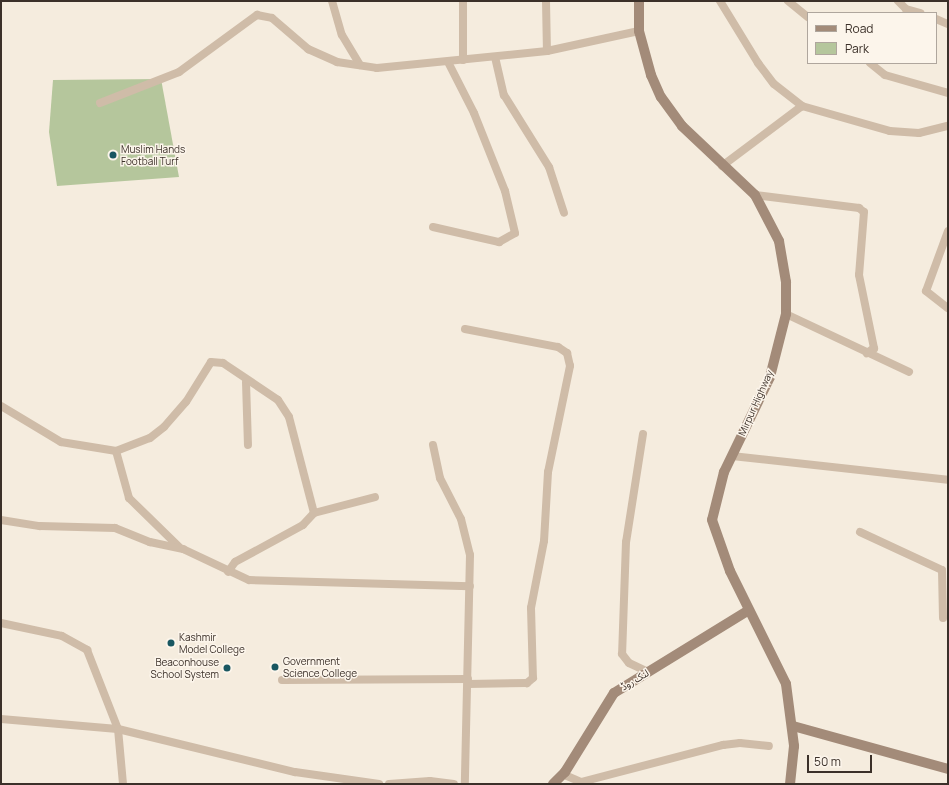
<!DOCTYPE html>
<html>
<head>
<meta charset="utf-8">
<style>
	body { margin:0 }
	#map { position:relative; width:949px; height:785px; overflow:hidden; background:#f5ecde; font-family:Manrope,"Noto Sans Arabic",sans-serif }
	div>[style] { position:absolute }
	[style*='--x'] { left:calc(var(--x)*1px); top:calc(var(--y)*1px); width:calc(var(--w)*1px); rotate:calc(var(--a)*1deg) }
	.green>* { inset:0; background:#b5c69c }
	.street>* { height:8px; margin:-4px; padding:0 4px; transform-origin:4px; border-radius:4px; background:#cfbca8 }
	.secondary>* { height:10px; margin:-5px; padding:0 5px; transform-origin:5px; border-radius:5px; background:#a38b79 }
	.dots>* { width:11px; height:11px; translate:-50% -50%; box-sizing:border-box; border:2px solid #fcf5eb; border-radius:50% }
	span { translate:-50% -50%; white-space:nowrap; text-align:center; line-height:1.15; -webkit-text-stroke:3px #fcf5eb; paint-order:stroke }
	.poi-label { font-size:10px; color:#3b3029 }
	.left { translate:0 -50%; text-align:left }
	.right { translate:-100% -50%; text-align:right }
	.street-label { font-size:10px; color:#3b3029 }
	.frame { position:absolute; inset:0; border:2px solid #3b3029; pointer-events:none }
	.legend { position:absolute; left:807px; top:12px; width:130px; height:52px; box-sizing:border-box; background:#fcf5eb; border:1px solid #afa69d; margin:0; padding:5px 7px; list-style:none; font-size:12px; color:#3b3029 }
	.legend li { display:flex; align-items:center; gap:8px; height:20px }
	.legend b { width:20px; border:1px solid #afa69d }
	.scale { position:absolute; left:807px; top:755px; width:65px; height:18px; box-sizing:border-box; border:2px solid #3b3029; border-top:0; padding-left:5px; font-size:12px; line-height:14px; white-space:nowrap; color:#3b3029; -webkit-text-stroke:3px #fcf5eb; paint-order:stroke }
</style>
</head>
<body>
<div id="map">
	<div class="green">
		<i style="clip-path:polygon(161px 79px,179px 177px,57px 186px,49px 132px,53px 80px)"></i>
	</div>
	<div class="street">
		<i style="--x:332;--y:1;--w:35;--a:74"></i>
		<i style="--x:342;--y:35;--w:35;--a:59"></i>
		<i style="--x:463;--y:1;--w:59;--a:90"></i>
		<i style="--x:546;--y:1;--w:50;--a:88.9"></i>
		<i style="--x:720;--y:1;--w:73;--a:58.5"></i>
		<i style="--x:758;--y:63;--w:26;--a:53"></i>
		<i style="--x:774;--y:84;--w:36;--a:38"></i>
		<i style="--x:802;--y:106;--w:91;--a:15.9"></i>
		<i style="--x:890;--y:131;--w:29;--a:4"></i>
		<i style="--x:919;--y:133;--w:30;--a:-14"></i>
		<i style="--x:788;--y:1;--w:26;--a:39"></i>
		<i style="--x:898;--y:1;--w:11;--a:45"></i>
		<i style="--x:906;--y:9;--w:15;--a:16"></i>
		<i style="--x:936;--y:19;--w:13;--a:23"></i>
		<i style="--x:495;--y:57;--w:39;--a:77"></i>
		<i style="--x:504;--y:95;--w:85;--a:58"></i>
		<i style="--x:549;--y:167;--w:48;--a:71.9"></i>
		<i style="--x:870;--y:63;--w:19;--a:39"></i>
		<i style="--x:885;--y:75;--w:66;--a:15.9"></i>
		<i style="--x:100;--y:103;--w:85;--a:-21.4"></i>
		<i style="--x:179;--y:72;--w:97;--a:-36.2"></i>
		<i style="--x:257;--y:15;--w:15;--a:11"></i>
		<i style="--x:272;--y:18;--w:48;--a:40.7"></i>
		<i style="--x:308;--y:49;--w:32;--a:24"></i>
		<i style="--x:337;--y:62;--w:40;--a:8.5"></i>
		<i style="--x:377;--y:68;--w:171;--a:-5.7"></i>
		<i style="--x:547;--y:51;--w:94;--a:-12.3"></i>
		<i style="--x:722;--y:166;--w:100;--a:-36.9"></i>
		<i style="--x:755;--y:195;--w:105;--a:7.1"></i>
		<i style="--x:859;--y:208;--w:6;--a:39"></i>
		<i style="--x:864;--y:212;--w:63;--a:94.5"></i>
		<i style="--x:859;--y:275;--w:75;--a:78.4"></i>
		<i style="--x:874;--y:348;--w:9;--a:144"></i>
		<i style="--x:433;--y:227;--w:68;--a:12.8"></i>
		<i style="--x:499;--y:242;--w:18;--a:-29"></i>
		<i style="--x:515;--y:233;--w:43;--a:-103.4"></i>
		<i style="--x:505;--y:191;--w:84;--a:-111.7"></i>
		<i style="--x:474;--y:113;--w:57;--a:-117"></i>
		<i style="--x:948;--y:231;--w:64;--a:110.1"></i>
		<i style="--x:926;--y:291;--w:28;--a:38"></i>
		<i style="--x:786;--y:314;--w:136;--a:25.2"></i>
		<i style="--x:465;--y:329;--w:95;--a:11"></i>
		<i style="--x:558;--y:347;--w:11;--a:34"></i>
		<i style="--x:567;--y:353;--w:13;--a:77"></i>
		<i style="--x:570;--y:366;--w:108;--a:101.7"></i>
		<i style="--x:548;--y:472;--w:69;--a:93.3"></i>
		<i style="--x:544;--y:541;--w:68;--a:101"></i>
		<i style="--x:531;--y:608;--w:70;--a:88.4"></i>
		<i style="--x:533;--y:678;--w:8;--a:140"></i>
		<i style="--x:527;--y:683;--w:59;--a:179"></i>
		<i style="--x:246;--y:382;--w:63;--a:88.2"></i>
		<i style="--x:1;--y:406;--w:70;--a:31"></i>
		<i style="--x:61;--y:442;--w:56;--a:9.3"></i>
		<i style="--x:116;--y:451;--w:36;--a:-21"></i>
		<i style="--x:150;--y:438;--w:18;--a:-38"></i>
		<i style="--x:164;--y:427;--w:33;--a:-49"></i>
		<i style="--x:186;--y:402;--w:47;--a:-58"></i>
		<i style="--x:211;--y:362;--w:12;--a:5"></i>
		<i style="--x:223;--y:363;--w:66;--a:33.9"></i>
		<i style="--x:278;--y:400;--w:20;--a:57"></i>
		<i style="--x:289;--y:417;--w:99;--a:75.4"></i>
		<i style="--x:314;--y:513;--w:16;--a:133"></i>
		<i style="--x:303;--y:525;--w:77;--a:151.4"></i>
		<i style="--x:235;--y:562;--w:12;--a:125"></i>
		<i style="--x:643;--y:434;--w:109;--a:98.9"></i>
		<i style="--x:626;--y:542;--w:112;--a:92"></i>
		<i style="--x:622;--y:654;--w:11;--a:52"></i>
		<i style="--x:629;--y:663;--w:21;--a:25"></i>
		<i style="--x:433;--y:445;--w:34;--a:78"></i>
		<i style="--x:440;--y:478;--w:46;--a:62.9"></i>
		<i style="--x:461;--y:519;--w:37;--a:76"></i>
		<i style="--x:470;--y:555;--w:229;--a:91.3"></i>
		<i style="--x:116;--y:451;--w:49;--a:74.5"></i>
		<i style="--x:129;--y:498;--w:70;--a:44.4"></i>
		<i style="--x:732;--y:456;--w:217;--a:6.3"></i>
		<i style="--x:314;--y:513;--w:63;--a:-14.7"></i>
		<i style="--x:1;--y:520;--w:39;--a:9"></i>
		<i style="--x:40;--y:526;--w:75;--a:1.5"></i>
		<i style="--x:115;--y:528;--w:38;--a:22"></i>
		<i style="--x:150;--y:542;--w:34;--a:12"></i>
		<i style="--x:183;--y:549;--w:73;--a:25.2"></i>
		<i style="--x:249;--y:580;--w:221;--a:1.6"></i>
		<i style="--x:860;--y:532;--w:90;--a:24.9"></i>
		<i style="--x:942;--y:570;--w:48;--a:88.8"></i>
		<i style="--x:1;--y:623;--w:62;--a:12"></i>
		<i style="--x:62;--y:636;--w:29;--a:29"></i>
		<i style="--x:87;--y:650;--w:85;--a:68.6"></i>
		<i style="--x:118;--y:729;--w:55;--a:84.8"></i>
		<i style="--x:282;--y:680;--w:186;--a:-0.3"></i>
		<i style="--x:1;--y:719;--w:117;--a:4.9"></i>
		<i style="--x:118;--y:729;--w:182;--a:13.7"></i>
		<i style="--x:295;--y:772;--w:85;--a:8.1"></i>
		<i style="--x:565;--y:772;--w:4;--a:63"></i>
		<i style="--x:567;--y:776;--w:15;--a:23"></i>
		<i style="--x:581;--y:782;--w:147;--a:-14.6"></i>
		<i style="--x:723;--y:745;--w:17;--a:-7"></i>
		<i style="--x:740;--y:743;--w:29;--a:6"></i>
		<i style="--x:389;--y:784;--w:41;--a:-4.2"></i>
		<i style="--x:430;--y:781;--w:24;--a:7"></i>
	</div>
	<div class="secondary">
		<i style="--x:639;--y:1;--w:30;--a:90"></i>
		<i style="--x:639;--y:31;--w:46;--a:74.7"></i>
		<i style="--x:651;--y:75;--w:24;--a:66"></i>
		<i style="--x:661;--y:97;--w:36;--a:54"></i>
		<i style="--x:682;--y:126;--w:100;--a:43.4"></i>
		<i style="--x:755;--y:195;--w:52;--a:62.4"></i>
		<i style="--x:779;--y:241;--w:42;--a:80.3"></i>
		<i style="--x:786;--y:282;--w:32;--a:90"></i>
		<i style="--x:786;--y:314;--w:65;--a:104.3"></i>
		<i style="--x:770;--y:377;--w:106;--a:115.8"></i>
		<i style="--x:724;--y:472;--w:49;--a:104"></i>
		<i style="--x:712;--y:520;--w:54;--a:70.6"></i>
		<i style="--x:730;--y:571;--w:126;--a:63.6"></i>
		<i style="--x:786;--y:684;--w:63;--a:82.6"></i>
		<i style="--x:794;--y:746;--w:38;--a:96"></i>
		<i style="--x:793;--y:726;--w:161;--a:15.5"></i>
		<i style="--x:553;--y:784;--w:17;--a:-45"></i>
		<i style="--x:565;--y:772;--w:93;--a:-58.2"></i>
		<i style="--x:614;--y:693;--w:158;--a:-31.6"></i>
	</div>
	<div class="dots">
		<i style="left:113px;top:155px;background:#195761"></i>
		<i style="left:171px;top:643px;background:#195761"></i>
		<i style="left:275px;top:667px;background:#195761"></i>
		<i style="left:227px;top:668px;background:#195761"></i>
	</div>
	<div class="poi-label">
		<span class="left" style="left:121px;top:155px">Muslim Hands<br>Football Turf</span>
		<span class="left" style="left:179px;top:643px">Kashmir<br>Model College</span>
		<span class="left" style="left:283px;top:667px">Government<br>Science College</span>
		<span class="right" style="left:219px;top:668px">Beaconhouse<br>School System</span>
	</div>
	<div class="street-label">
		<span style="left:756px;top:403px;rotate:-66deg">Mirpur Highway</span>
		<span style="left:635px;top:680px;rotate:-31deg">لنک روڈ</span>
	</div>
	<div class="frame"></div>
	<ul class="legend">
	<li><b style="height:5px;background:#a38b79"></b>Road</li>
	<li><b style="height:11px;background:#b5c69c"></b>Park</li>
	</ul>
	<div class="scale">50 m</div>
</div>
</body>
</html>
